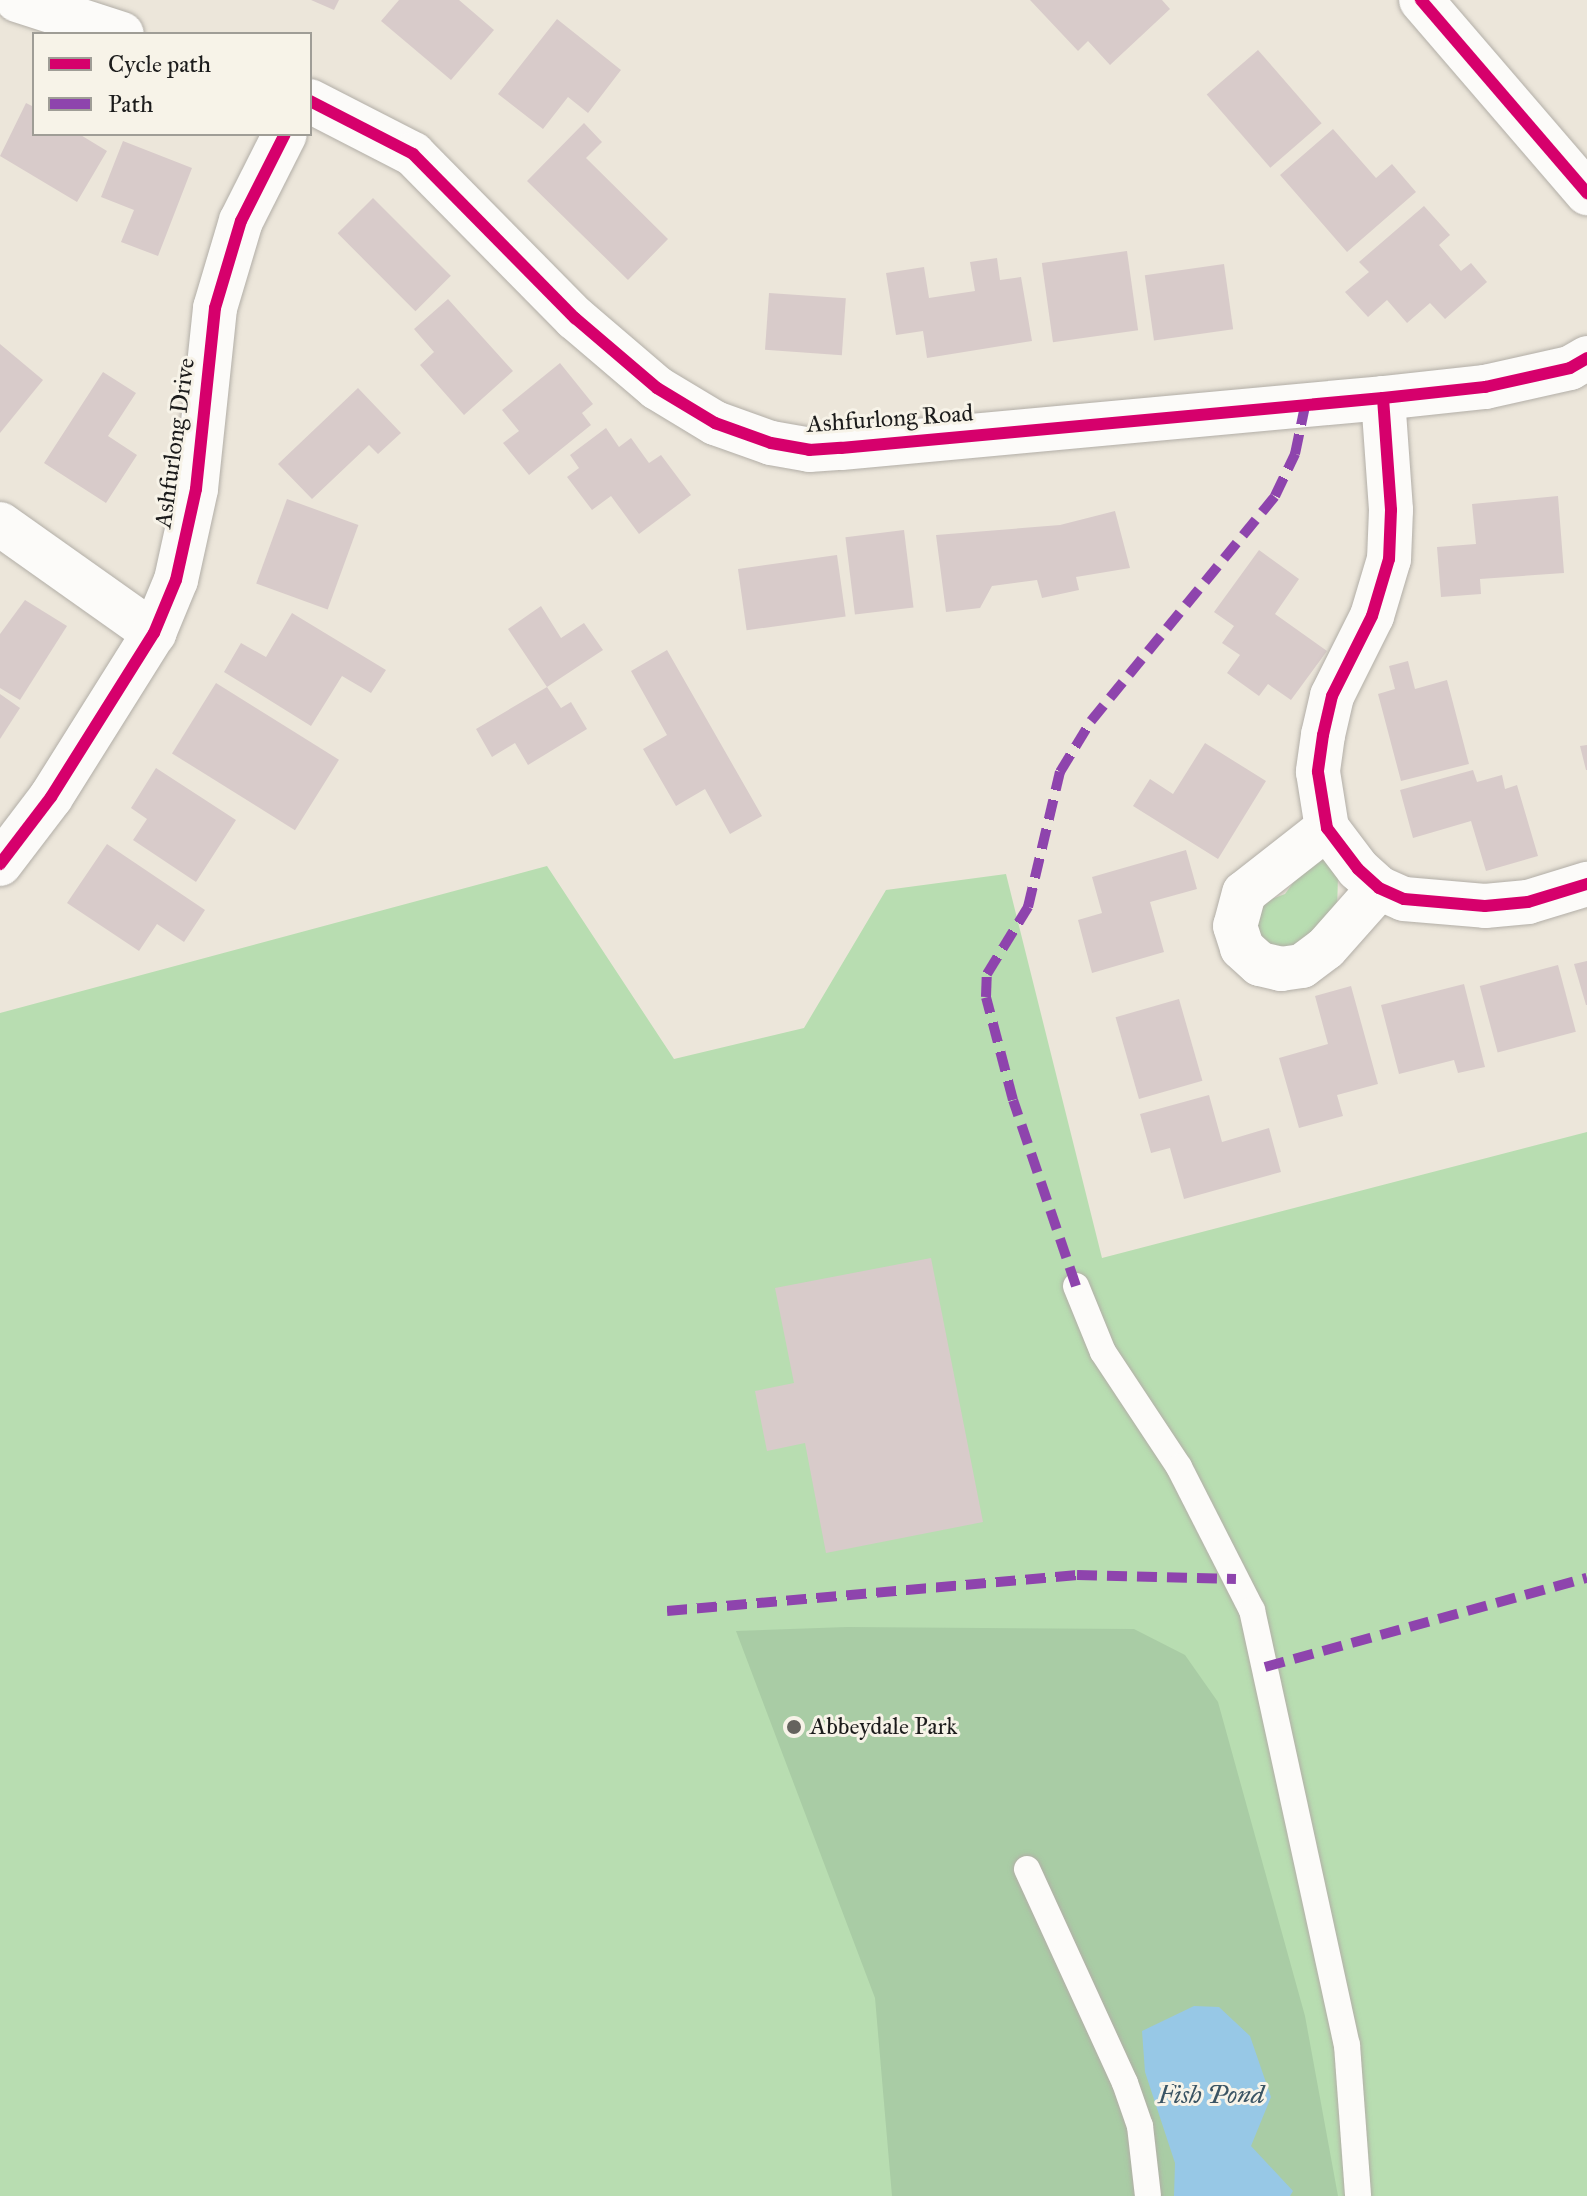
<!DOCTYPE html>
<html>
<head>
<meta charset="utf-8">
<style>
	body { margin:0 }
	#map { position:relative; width:1587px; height:2196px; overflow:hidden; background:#ece6da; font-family:"IM FELL Great Primer",serif }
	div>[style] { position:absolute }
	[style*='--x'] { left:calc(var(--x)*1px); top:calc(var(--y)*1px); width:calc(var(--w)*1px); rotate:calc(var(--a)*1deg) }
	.green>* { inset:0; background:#b8ddb1 }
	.forest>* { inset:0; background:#a9cca5 }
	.water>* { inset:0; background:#97c8e6 }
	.building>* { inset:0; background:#d8cbca; transform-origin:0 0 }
	.roads { filter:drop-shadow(0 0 2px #b2aea7) drop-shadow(0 0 2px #b2aea7) }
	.service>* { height:26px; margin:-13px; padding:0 13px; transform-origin:13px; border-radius:13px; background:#fcfbf9 }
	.minor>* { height:44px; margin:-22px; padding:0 22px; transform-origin:22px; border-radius:22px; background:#fcfbf9 }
	.quiet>* { height:10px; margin-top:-5px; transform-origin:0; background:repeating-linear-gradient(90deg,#8e44ad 0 20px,transparent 0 30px) }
	.cycleway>* { height:12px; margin:-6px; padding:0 6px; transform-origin:6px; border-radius:6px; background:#d6006c }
	.dots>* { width:22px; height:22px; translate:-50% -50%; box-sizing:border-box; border:4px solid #f7f3e8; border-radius:50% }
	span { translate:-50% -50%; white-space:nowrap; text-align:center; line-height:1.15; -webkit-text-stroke:6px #f7f3e8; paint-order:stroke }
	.street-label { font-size:24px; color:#1c1c1c }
	.poi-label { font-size:24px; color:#1c1c1c }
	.left { translate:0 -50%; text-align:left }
	.water-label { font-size:26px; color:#3a5464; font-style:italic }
	.legend { position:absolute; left:32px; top:32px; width:280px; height:104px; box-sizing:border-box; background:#f7f3e8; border:2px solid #9f9d96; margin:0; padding:10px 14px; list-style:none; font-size:24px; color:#1c1c1c }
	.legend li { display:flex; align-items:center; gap:16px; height:40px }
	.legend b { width:40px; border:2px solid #9f9d96 }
</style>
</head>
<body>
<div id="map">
	<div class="green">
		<i style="clip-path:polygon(1321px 857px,1331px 858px,1338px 876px,1337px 910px,1297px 948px,1273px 949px,1257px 931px,1259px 904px,1285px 894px,1308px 862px)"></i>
		<i style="clip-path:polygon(547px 866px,674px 1059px,804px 1028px,886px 890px,1006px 874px,1102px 1258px,1587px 1132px,1587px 2196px,0 2196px,0 1013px)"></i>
	</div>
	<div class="forest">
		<i style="clip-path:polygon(847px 1627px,1134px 1629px,1185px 1655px,1218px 1702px,1305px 2016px,1338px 2196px,892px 2196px,875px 1998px,736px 1631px)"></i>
	</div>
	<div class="water">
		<i style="clip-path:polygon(1194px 2006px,1219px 2007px,1250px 2036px,1271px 2097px,1251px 2146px,1293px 2191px,1290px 2196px,1174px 2196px,1175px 2163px,1145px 2072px,1142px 2031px)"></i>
	</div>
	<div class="building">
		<i style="clip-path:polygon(311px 0,339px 0,334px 10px)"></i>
		<i style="clip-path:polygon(399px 0,459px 0,494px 30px,451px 80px,381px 21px)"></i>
		<i style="clip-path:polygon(1030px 0,1162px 0,1170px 9px,1110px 65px,1088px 41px,1078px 51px)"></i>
		<i style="clip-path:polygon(557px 19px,621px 70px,588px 113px,568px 97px,543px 129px,498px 94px)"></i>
		<i style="left:1258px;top:50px;width:97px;height:68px;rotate:49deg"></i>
		<i style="clip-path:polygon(26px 103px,34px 107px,34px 134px,79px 134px,107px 151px,77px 202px,0 156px)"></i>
		<i style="clip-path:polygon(584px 123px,602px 142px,586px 158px,668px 239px,628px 280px,527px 181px)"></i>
		<i style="clip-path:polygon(1333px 129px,1376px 178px,1392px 164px,1416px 192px,1347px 252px,1280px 175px)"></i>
		<i style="clip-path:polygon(123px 141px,192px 168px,158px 256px,121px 242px,134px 210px,101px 197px)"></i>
		<i style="left:373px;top:198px;width:110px;height:50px;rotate:45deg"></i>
		<i style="clip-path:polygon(1424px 206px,1450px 235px,1439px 245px,1461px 271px,1471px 263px,1487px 282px,1445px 319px,1430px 303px,1407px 323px,1387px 300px,1368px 317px,1345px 292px,1369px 272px,1359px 262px)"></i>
		<i style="left:1127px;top:251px;width:80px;height:86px;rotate:82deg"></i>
		<i style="clip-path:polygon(997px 258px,1000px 280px,1021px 277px,1032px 341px,927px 358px,923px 331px,896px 335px,886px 273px,924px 267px,929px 298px,975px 291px,970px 262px)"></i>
		<i style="left:1224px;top:264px;width:66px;height:80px;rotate:82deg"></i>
		<i style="left:769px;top:293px;width:77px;height:57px;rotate:4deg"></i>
		<i style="clip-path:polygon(448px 299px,513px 371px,464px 415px,420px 365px,434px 352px,414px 329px)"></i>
		<i style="clip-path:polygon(0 344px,43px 380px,0 433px)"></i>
		<i style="clip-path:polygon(560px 363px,593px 404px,582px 413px,591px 425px,529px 475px,503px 443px,519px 431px,502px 410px)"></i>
		<i style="clip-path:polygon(103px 372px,136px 393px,108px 436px,137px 455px,106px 503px,44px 463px)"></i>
		<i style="clip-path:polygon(358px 388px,401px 433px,378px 454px,369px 445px,312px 499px,278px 464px)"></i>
		<i style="clip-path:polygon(606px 428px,619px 447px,631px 438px,649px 463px,661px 455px,691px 495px,639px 534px,611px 496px,592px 510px,567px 477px,579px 468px,570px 455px)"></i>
		<i style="clip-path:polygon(1558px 496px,1564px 573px,1480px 579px,1481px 594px,1441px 597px,1437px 547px,1476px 544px,1472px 504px)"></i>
		<i style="left:287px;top:499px;width:76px;height:90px;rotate:20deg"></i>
		<i style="clip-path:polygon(1115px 511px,1130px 568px,1076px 577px,1079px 590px,1042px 598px,1037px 580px,992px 586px,980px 608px,946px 612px,936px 535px,1060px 525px)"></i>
		<i style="left:904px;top:530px;width:78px;height:59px;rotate:83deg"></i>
		<i style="clip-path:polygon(1259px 550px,1299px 579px,1275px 614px,1327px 651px,1291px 700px,1268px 684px,1259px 696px,1227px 673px,1240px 655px,1222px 643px,1234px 626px,1214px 612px)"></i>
		<i style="left:837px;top:555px;width:62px;height:100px;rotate:82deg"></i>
		<i style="clip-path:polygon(25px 600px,67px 626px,20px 700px,0 688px,0 634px)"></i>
		<i style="clip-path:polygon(541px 606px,561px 638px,584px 623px,603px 650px,547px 687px,508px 629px)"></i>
		<i style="clip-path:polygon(292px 613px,386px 670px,371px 693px,342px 676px,311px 726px,224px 672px,241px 643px,266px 657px)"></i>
		<i style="clip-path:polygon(667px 650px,762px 816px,730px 834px,705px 789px,676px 806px,643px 749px,667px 735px,631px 671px)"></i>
		<i style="clip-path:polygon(1408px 661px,1415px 689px,1447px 680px,1469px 764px,1401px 781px,1378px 694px,1395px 689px,1389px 666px)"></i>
		<i style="left:216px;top:683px;width:145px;height:83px;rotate:32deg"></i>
		<i style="clip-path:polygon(547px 687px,561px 708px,571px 702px,587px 729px,528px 765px,515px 743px,492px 757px,476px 729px)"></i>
		<i style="clip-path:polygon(0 694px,20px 708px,0 739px)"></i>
		<i style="clip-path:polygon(1205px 743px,1266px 781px,1218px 859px,1133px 806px,1150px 779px,1173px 794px)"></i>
		<i style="clip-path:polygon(1587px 745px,1587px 770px,1586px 770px,1580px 746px)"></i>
		<i style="clip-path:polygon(156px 768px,236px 820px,196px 882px,133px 840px,147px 819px,131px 808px)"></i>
		<i style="clip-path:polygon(1473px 770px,1477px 782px,1502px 775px,1505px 789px,1517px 785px,1538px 856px,1486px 871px,1471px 821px,1413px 838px,1400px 790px)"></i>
		<i style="clip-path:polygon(107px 844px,205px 910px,184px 942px,157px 924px,139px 951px,67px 903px)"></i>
		<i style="clip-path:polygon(1186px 850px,1197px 889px,1150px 902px,1164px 952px,1092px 973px,1078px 920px,1102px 913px,1092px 877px)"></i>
		<i style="clip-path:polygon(1587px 961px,1587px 1005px,1586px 1005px,1574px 964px)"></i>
		<i style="left:1558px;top:965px;width:69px;height:81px;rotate:75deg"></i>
		<i style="clip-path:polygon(1464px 984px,1485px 1067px,1458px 1073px,1454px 1060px,1399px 1074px,1381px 1005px)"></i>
		<i style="clip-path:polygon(1351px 986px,1378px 1084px,1337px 1095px,1343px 1116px,1299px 1128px,1279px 1058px,1328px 1044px,1315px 996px)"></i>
		<i style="left:1179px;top:999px;width:85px;height:66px;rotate:74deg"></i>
		<i style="clip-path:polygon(1209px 1095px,1222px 1142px,1269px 1128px,1281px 1172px,1184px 1199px,1170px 1148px,1151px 1153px,1140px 1114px)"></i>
		<i style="clip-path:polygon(931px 1258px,983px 1522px,826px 1553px,805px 1443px,767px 1451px,755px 1391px,794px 1383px,775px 1288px)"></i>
	</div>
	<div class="roads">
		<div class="service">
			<i style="--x:1076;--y:1286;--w:71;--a:67.8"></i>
			<i style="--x:1103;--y:1352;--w:138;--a:56.5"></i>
			<i style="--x:1179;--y:1467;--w:161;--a:63"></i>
			<i style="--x:1252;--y:1610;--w:445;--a:77.7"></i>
			<i style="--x:1347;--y:2045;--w:151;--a:85.8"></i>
			<i style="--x:1027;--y:1869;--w:235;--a:65.4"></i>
			<i style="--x:1125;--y:2083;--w:46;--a:70.8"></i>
			<i style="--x:1140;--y:2126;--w:70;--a:83.5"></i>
		</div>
		<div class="minor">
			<i style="--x:17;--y:0;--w:110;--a:17.9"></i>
			<i style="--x:1421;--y:0;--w:255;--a:49.3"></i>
			<i style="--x:310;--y:101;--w:116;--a:27.2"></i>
			<i style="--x:413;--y:154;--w:231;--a:45.4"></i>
			<i style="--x:575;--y:318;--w:108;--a:40.5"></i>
			<i style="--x:657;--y:388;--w:68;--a:31.1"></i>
			<i style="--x:715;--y:423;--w:59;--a:19.7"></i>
			<i style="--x:771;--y:443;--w:39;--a:10"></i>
			<i style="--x:809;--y:450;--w:32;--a:-4"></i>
			<i style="--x:841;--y:448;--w:544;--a:-5.27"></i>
			<i style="--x:1383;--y:398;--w:103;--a:-6.2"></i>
			<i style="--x:1485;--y:387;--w:87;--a:-12.6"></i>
			<i style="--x:1570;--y:368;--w:20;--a:-30"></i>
			<i style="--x:1383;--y:398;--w:112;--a:85.9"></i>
			<i style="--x:1391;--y:510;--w:49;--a:92.3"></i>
			<i style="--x:1389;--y:559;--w:59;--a:106.6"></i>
			<i style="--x:1372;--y:616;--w:89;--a:116.6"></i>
			<i style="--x:1332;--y:696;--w:40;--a:103"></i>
			<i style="--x:1323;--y:735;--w:37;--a:98"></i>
			<i style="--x:1318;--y:772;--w:57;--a:80.9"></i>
			<i style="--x:1327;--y:828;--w:51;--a:52.9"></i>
			<i style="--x:1358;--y:869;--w:28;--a:42"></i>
			<i style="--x:1379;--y:888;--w:27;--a:24"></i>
			<i style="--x:1404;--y:899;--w:81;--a:4.9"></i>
			<i style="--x:1485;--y:906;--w:43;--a:-5.3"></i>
			<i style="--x:1528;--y:902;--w:62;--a:-17"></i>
			<i style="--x:0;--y:524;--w:189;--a:35.3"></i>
			<i style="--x:1327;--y:828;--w:105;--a:141.9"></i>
			<i style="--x:1244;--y:893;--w:34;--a:105"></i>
			<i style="--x:1235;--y:926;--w:23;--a:72"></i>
			<i style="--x:1242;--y:948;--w:24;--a:42"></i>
			<i style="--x:1260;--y:964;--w:22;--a:13"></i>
			<i style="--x:1281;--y:969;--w:21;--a:-8"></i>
			<i style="--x:1302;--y:966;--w:30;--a:-37"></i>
			<i style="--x:1326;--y:948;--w:80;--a:-48.5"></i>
			<i style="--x:0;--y:864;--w:84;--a:-52.7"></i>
			<i style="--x:51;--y:797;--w:194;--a:-57.9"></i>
			<i style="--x:154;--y:633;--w:57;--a:-67.5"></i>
			<i style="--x:176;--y:580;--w:93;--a:-77.6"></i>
			<i style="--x:196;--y:489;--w:182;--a:-84"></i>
			<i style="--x:215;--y:308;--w:91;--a:-73.4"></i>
			<i style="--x:241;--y:221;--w:97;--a:-63.2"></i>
		</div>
	</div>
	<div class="quiet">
		<i style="--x:1076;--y:1286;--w:196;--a:-108.7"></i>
		<i style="--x:1013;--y:1100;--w:106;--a:-104.7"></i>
		<i style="--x:986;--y:997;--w:23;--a:-88"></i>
		<i style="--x:987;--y:974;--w:79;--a:-58.5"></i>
		<i style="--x:1028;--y:907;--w:139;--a:-76.7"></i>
		<i style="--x:1060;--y:772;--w:60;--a:-58.7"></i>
		<i style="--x:1091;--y:721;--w:291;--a:-50.7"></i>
		<i style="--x:1275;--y:496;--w:47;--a:-64.5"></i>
		<i style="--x:1295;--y:454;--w:49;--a:-78.2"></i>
		<i style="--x:667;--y:1611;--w:412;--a:-5"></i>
		<i style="--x:1077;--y:1575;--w:159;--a:1.4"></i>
		<i style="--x:1265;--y:1667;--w:334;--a:-15.5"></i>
	</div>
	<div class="cycleway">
		<i style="--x:1421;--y:0;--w:255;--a:49.3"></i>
		<i style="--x:310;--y:101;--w:116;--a:27.2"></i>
		<i style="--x:413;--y:154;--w:231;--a:45.4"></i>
		<i style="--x:575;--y:318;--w:108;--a:40.5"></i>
		<i style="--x:657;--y:388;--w:68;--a:31.1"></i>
		<i style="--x:715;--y:423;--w:59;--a:19.7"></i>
		<i style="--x:771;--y:443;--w:39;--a:10"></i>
		<i style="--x:809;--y:450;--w:32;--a:-4"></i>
		<i style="--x:841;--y:448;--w:544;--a:-5.27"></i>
		<i style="--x:1383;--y:398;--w:103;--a:-6.2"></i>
		<i style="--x:1485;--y:387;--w:87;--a:-12.6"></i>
		<i style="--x:1570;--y:368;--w:20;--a:-30"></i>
		<i style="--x:1383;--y:398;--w:112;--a:85.9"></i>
		<i style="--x:1391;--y:510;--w:49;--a:92.3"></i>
		<i style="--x:1389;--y:559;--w:59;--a:106.6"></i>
		<i style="--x:1372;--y:616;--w:89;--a:116.6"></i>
		<i style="--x:1332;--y:696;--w:40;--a:103"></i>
		<i style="--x:1323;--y:735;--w:37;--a:98"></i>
		<i style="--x:1318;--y:772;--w:57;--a:80.9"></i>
		<i style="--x:1327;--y:828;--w:51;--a:52.9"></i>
		<i style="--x:1358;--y:869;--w:28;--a:42"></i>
		<i style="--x:1379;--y:888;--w:27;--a:24"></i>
		<i style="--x:1404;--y:899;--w:81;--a:4.9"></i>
		<i style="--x:1485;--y:906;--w:43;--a:-5.3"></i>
		<i style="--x:1528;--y:902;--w:62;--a:-17"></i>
		<i style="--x:0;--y:864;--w:84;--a:-52.7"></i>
		<i style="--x:51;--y:797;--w:194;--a:-57.9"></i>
		<i style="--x:154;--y:633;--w:57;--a:-67.5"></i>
		<i style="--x:176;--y:580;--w:93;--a:-77.6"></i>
		<i style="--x:196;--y:489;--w:182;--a:-84"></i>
		<i style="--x:215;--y:308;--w:91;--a:-73.4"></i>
		<i style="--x:241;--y:221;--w:97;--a:-63.2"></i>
	</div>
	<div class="dots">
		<i style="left:794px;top:1727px;background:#65635e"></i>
	</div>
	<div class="street-label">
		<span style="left:890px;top:419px;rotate:-4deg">Ashfurlong Road</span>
		<span style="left:175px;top:443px;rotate:-82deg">Ashfurlong Drive</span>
	</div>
	<div class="poi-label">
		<span class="left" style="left:810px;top:1727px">Abbeydale Park</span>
	</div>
	<div class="water-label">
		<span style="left:1211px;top:2095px">Fish Pond</span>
	</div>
	<ul class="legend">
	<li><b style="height:10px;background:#d6006c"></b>Cycle path</li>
	<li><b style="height:10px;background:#8e44ad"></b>Path</li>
	</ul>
</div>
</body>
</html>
